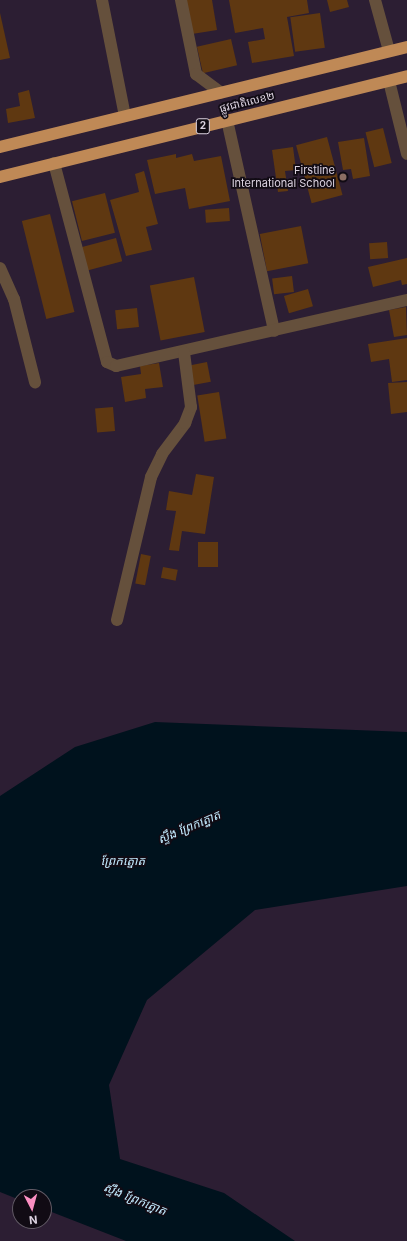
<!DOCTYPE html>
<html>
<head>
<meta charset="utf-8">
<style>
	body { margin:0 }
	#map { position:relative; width:407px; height:1241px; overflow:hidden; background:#2c1e33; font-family:Inter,"Noto Sans Khmer",sans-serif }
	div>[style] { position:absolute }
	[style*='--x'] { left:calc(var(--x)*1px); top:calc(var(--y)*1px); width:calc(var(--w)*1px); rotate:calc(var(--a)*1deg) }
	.water>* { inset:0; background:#00121d }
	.building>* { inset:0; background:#5f3811; transform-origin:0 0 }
	.minor>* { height:12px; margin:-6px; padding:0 6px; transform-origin:6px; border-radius:6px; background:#65503c }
	.highway>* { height:12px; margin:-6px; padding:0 6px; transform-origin:6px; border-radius:6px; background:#bf8956 }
	.dots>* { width:11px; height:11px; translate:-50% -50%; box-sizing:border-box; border:2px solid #110b14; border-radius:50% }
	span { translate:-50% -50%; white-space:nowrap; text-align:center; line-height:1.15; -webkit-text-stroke:3.5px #110b14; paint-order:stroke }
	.shield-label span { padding:1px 3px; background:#110b14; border:1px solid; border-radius:3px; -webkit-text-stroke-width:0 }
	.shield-label { font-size:10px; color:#dcd3e1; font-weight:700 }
	.street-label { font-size:11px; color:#dcd3e1 }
	.poi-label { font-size:11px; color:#dcd3e1 }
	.right { translate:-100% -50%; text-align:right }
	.water-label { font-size:12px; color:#c0e8fc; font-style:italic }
	.north { position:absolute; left:12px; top:1189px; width:40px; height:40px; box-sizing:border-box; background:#110b14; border:1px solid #625b66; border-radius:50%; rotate:174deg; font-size:11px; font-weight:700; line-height:16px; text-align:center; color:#dcd3e1 }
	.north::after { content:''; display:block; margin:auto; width:14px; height:18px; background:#fc8fc2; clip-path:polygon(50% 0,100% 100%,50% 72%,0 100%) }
</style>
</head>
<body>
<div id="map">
	<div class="water">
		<i style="clip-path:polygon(155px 722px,407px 732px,407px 886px,255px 910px,147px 1000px,109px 1085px,120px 1159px,224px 1193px,295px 1241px,126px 1241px,44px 1209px,44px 1197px,20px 1197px,20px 1200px,0 1192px,0 796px,75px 747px)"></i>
	</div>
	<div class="building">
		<i style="clip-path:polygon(186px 0,212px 0,217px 30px,192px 34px)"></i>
		<i style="clip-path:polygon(229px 0,307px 0,309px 13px,287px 17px,294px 56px,252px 63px,248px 42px,265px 39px,263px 28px,235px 33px)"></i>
		<i style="clip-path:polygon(327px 0,347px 0,349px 7px,330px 12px)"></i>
		<i style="clip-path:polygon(0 13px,10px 58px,0 60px)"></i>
		<i style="left:320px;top:13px;width:35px;height:30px;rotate:82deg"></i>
		<i style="left:231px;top:39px;width:27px;height:35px;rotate:77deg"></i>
		<i style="clip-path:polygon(29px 90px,35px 118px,8px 123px,6px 109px,20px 106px,18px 93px)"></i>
		<i style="left:383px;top:128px;width:36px;height:18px;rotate:76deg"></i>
		<i style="left:327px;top:137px;width:60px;height:32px;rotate:75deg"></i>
		<i style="clip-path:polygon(364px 138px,370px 176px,353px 179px,351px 169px,343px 170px,338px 142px)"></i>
		<i style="clip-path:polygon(293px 147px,296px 170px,285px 171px,288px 191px,278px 192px,272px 150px)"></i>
		<i style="clip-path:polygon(176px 154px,176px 158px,192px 154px,194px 161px,221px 156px,230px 201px,189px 209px,185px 188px,155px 194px,147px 160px)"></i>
		<i style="clip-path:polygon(144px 171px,158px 224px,146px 227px,152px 250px,126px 256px,110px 200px,139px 192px,135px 174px)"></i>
		<i style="left:105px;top:193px;width:41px;height:34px;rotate:76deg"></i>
		<i style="left:229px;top:208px;width:13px;height:24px;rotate:86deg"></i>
		<i style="left:50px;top:214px;width:101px;height:29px;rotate:76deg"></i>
		<i style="left:301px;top:226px;width:38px;height:42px;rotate:79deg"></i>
		<i style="left:116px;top:238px;width:24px;height:37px;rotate:75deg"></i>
		<i style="left:387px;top:242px;width:16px;height:18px;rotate:86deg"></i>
		<i style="clip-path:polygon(407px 258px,407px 284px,402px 285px,401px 280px,373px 287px,368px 267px)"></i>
		<i style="left:292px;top:276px;width:16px;height:20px;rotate:83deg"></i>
		<i style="left:194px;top:277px;width:56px;height:45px;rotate:79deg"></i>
		<i style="left:308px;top:289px;width:18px;height:25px;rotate:74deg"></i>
		<i style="clip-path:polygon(406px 307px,407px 335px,394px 337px,389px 310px)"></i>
		<i style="left:137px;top:308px;width:19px;height:22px;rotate:84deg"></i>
		<i style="clip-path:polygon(407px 338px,407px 380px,392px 382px,389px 359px,371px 362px,368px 344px)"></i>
		<i style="left:207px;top:362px;width:20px;height:18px;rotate:79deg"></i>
		<i style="clip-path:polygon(159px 363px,163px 387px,145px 389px,146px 398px,125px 402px,121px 377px,141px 374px,140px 366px)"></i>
		<i style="clip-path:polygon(407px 382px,407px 412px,391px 414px,388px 383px)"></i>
		<i style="left:219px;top:392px;width:47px;height:22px;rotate:81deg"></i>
		<i style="left:113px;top:407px;width:24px;height:18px;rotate:85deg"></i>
		<i style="clip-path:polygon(196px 474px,214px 477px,205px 534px,182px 531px,179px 551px,169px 550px,176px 511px,166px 510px,169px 491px,192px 495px)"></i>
		<i style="left:198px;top:542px;width:20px;height:25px"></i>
		<i style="left:141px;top:554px;width:10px;height:30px;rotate:11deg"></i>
		<i style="left:163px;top:567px;width:15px;height:11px;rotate:11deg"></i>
	</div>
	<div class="minor">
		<i style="--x:102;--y:0;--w:118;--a:78.8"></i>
		<i style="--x:181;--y:0;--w:76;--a:78.5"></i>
		<i style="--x:196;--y:74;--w:31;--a:37"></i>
		<i style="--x:375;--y:0;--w:53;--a:74.6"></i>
		<i style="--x:389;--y:81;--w:75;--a:76.1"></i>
		<i style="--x:227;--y:120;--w:216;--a:77.4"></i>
		<i style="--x:54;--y:163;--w:206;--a:75.1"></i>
		<i style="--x:107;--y:362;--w:10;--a:24"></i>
		<i style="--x:116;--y:366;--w:298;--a:-12.8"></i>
		<i style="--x:0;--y:268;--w:34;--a:66"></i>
		<i style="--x:14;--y:299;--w:86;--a:75.8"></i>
		<i style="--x:117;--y:620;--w:147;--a:-76.6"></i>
		<i style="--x:151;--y:477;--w:25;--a:-64"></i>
		<i style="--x:162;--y:454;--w:39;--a:-53"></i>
		<i style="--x:185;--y:423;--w:17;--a:-69"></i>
		<i style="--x:191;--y:407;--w:55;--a:-97.3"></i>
	</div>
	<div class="highway">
		<i style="--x:0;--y:147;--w:419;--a:-13.8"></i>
		<i style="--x:0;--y:177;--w:419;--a:-13.9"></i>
	</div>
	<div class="dots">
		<i style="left:343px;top:177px;background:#8d6e63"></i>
	</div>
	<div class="shield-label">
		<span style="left:203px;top:126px">2</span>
	</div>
	<div class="street-label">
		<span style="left:247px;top:102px;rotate:-14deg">ផ្លូវជាតិលេខ២</span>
	</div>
	<div class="poi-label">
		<span class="right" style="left:335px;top:177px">Firstline<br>International School</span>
	</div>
	<div class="water-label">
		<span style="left:189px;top:827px;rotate:-23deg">ស្ទឹង ព្រែកត្នោត</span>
		<span style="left:123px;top:861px">ព្រែកត្នោត</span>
		<span style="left:135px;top:1199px;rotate:22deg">ស្ទឹង ព្រែកត្នោត</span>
	</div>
	<div class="north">N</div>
</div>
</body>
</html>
